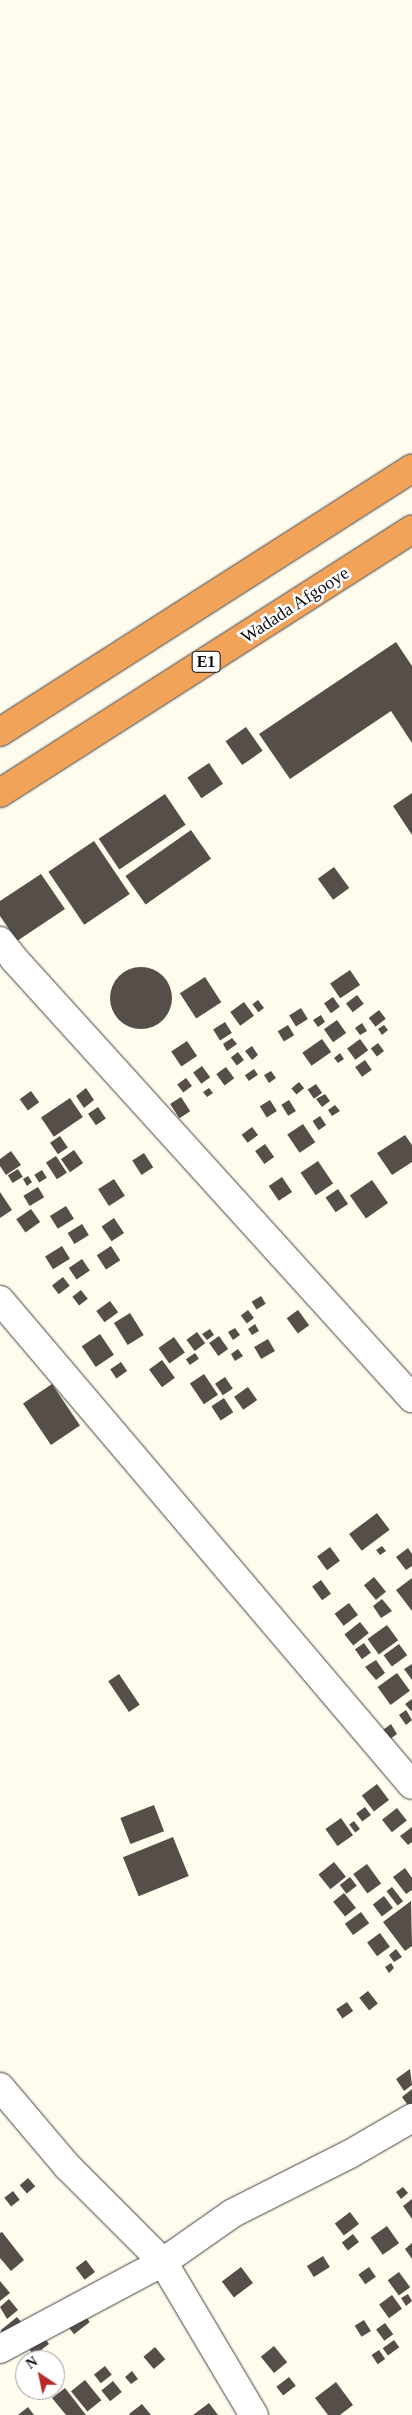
<!DOCTYPE html>
<html>
<head>
<meta charset="utf-8">
<style>
	body { margin:0 }
	#map { position:relative; width:412px; height:2415px; overflow:hidden; background:#fffced; font-family:"Times New Roman",serif }
	div>[style] { position:absolute }
	[style*='--x'] { left:calc(var(--x)*1px); top:calc(var(--y)*1px); width:calc(var(--w)*1px); rotate:calc(var(--a)*1deg) }
	.building>* { inset:0; background:#554e49; transform-origin:0 0 }
	.round { border-radius:50% }
	.roads { filter:drop-shadow(0 0 1px #404040) drop-shadow(0 0 1px #404040) }
	.minor>* { height:28px; margin:-14px; padding:0 14px; transform-origin:14px; border-radius:14px; background:#fff }
	.highway>* { height:28px; margin:-14px; padding:0 14px; transform-origin:14px; border-radius:14px; background:#f0a359 }
	span { translate:-50% -50%; white-space:nowrap; text-align:center; line-height:1.15; -webkit-text-stroke:5px #fff; paint-order:stroke }
	.shield-label span { padding:1px 4px; background:#fff; border:1px solid; border-radius:4px; -webkit-text-stroke-width:0 }
	.shield-label { font-size:16px; color:#0d0d0d; font-weight:700 }
	.street-label { font-size:18px; color:#0d0d0d }
	.north { position:absolute; left:15px; top:2350px; width:50px; height:50px; box-sizing:border-box; background:#fff; border:1px solid #9e9e9e; border-radius:50%; rotate:326deg; font-size:14px; font-weight:700; line-height:20px; text-align:center; color:#0d0d0d }
	.north::after { content:''; display:block; margin:auto; width:18px; height:22px; background:#b9282b; clip-path:polygon(50% 0,100% 100%,50% 72%,0 100%) }
</style>
</head>
<body>
<div id="map">
	<div class="building">
		<i style="clip-path:polygon(396px 642px,412px 666px,412px 743px,391px 711px,290px 779px,259px 734px)"></i>
		<i style="left:246px;top:727px;width:29px;height:25px;rotate:55deg"></i>
		<i style="left:209px;top:763px;width:25px;height:26px;rotate:56deg"></i>
		<i style="clip-path:polygon(412px 793px,412px 835px,393px 806px)"></i>
		<i style="left:165px;top:794px;width:37px;height:80px;rotate:56deg"></i>
		<i style="left:191px;top:830px;width:35px;height:80px;rotate:55deg"></i>
		<i style="left:94px;top:841px;width:64px;height:55px;rotate:56deg"></i>
		<i style="left:334px;top:867px;width:26px;height:20px;rotate:54deg"></i>
		<i style="clip-path:polygon(41px 874px,65px 909px,17px 941px,0 916px,0 901px)"></i>
		<i class="round" style="left:110px;top:967px;width:62px;height:62px"></i>
		<i style="left:350px;top:970px;width:18px;height:24px;rotate:56deg"></i>
		<i style="left:205px;top:977px;width:30px;height:30px;rotate:57deg"></i>
		<i style="left:357px;top:995px;width:11px;height:14px;rotate:52deg"></i>
		<i style="left:333px;top:997px;width:12px;height:11px;rotate:55deg"></i>
		<i style="left:258px;top:1000px;width:10px;height:7px;rotate:53deg"></i>
		<i style="left:244px;top:1002px;width:17px;height:17px;rotate:54deg"></i>
		<i style="left:301px;top:1008px;width:13px;height:14px;rotate:58deg"></i>
		<i style="left:379px;top:1010px;width:11px;height:13px;rotate:52deg"></i>
		<i style="clip-path:polygon(321px 1015px,325px 1022px,318px 1027px,313px 1020px)"></i>
		<i style="left:337px;top:1020px;width:16px;height:16px;rotate:55deg"></i>
		<i style="left:225px;top:1022px;width:13px;height:14px;rotate:58deg"></i>
		<i style="clip-path:polygon(362px 1023px,367px 1031px,360px 1035px,355px 1028px)"></i>
		<i style="left:288px;top:1025px;width:12px;height:12px;rotate:59deg"></i>
		<i style="clip-path:polygon(384px 1025px,388px 1030px,382px 1035px,378px 1029px)"></i>
		<i style="clip-path:polygon(232px 1038px,237px 1044px,227px 1051px,223px 1044px)"></i>
		<i style="left:322px;top:1039px;width:16px;height:24px;rotate:55deg"></i>
		<i style="left:360px;top:1039px;width:14px;height:16px;rotate:54deg"></i>
		<i style="left:187px;top:1041px;width:18px;height:19px;rotate:56deg"></i>
		<i style="left:378px;top:1043px;width:10px;height:9px;rotate:53deg"></i>
		<i style="clip-path:polygon(252px 1046px,258px 1055px,252px 1060px,245px 1051px)"></i>
		<i style="left:238px;top:1052px;width:10px;height:9px;rotate:53deg"></i>
		<i style="clip-path:polygon(340px 1053px,344px 1059px,338px 1063px,334px 1058px)"></i>
		<i style="left:365px;top:1060px;width:12px;height:12px;rotate:55deg"></i>
		<i style="left:202px;top:1066px;width:14px;height:11px;rotate:54deg"></i>
		<i style="left:226px;top:1067px;width:14px;height:12px;rotate:54deg"></i>
		<i style="left:254px;top:1069px;width:7px;height:11px;rotate:56deg"></i>
		<i style="clip-path:polygon(271px 1071px,276px 1078px,269px 1083px,264px 1075px)"></i>
		<i style="left:186px;top:1078px;width:10px;height:11px;rotate:53deg"></i>
		<i style="left:299px;top:1082px;width:8px;height:10px;rotate:50deg"></i>
		<i style="left:316px;top:1084px;width:11px;height:10px;rotate:56deg"></i>
		<i style="clip-path:polygon(86px 1088px,94px 1100px,84px 1108px,76px 1096px)"></i>
		<i style="clip-path:polygon(209px 1088px,213px 1093px,207px 1097px,203px 1092px)"></i>
		<i style="left:31px;top:1091px;width:14px;height:14px;rotate:54deg"></i>
		<i style="clip-path:polygon(325px 1094px,330px 1101px,322px 1107px,316px 1099px)"></i>
		<i style="left:181px;top:1097px;width:17px;height:13px;rotate:57deg"></i>
		<i style="left:70px;top:1098px;width:23px;height:35px;rotate:56deg"></i>
		<i style="left:270px;top:1100px;width:13px;height:12px;rotate:58deg"></i>
		<i style="left:289px;top:1100px;width:13px;height:9px;rotate:58deg"></i>
		<i style="clip-path:polygon(335px 1105px,340px 1111px,332px 1116px,328px 1110px)"></i>
		<i style="left:98px;top:1107px;width:14px;height:12px;rotate:56deg"></i>
		<i style="left:320px;top:1116px;width:11px;height:9px;rotate:56deg"></i>
		<i style="left:303px;top:1124px;width:22px;height:19px;rotate:56deg"></i>
		<i style="left:252px;top:1127px;width:10px;height:13px;rotate:53deg"></i>
		<i style="clip-path:polygon(405px 1135px,412px 1145px,412px 1162px,392px 1175px,377px 1153px)"></i>
		<i style="left:60px;top:1136px;width:14px;height:12px;rotate:56deg"></i>
		<i style="left:265px;top:1144px;width:16px;height:12px;rotate:55deg"></i>
		<i style="left:74px;top:1150px;width:16px;height:16px;rotate:55deg"></i>
		<i style="clip-path:polygon(11px 1151px,21px 1165px,6px 1175px,0 1166px,0 1159px)"></i>
		<i style="left:144px;top:1153px;width:17px;height:14px;rotate:57deg"></i>
		<i style="left:56px;top:1156px;width:20px;height:12px;rotate:57deg"></i>
		<i style="left:318px;top:1161px;width:27px;height:21px;rotate:56deg"></i>
		<i style="left:18px;top:1169px;width:9px;height:12px;rotate:58deg"></i>
		<i style="left:42px;top:1170px;width:9px;height:9px;rotate:58deg"></i>
		<i style="clip-path:polygon(28px 1176px,32px 1182px,27px 1186px,23px 1179px)"></i>
		<i style="left:282px;top:1177px;width:18px;height:16px;rotate:56deg"></i>
		<i style="left:114px;top:1179px;width:20px;height:19px;rotate:57deg"></i>
		<i style="left:372px;top:1180px;width:28px;height:27px;rotate:55deg"></i>
		<i style="left:38px;top:1187px;width:12px;height:17px;rotate:59deg"></i>
		<i style="left:338px;top:1189px;width:18px;height:15px;rotate:56deg"></i>
		<i style="clip-path:polygon(0 1192px,12px 1210px,0 1218px)"></i>
		<i style="left:66px;top:1206px;width:15px;height:19px;rotate:58deg"></i>
		<i style="left:31px;top:1209px;width:16px;height:18px;rotate:55deg"></i>
		<i style="left:114px;top:1218px;width:18px;height:15px;rotate:56deg"></i>
		<i style="left:82px;top:1224px;width:13px;height:17px;rotate:58deg"></i>
		<i style="left:62px;top:1246px;width:15px;height:20px;rotate:58deg"></i>
		<i style="left:111px;top:1246px;width:17px;height:17px;rotate:57deg"></i>
		<i style="left:82px;top:1259px;width:14px;height:16px;rotate:56deg"></i>
		<i style="left:63px;top:1277px;width:11px;height:14px;rotate:52deg"></i>
		<i style="left:81px;top:1290px;width:11px;height:11px;rotate:52deg"></i>
		<i style="left:261px;top:1296px;width:9px;height:11px;rotate:58deg"></i>
		<i style="left:110px;top:1301px;width:14px;height:17px;rotate:54deg"></i>
		<i style="left:248px;top:1310px;width:10px;height:9px;rotate:53deg"></i>
		<i style="left:298px;top:1310px;width:19px;height:14px;rotate:54deg"></i>
		<i style="left:130px;top:1313px;width:26px;height:19px;rotate:58deg"></i>
		<i style="clip-path:polygon(255px 1324px,259px 1331px,252px 1335px,248px 1329px)"></i>
		<i style="clip-path:polygon(235px 1328px,240px 1335px,233px 1340px,228px 1332px)"></i>
		<i style="clip-path:polygon(210px 1329px,214px 1335px,207px 1340px,202px 1334px)"></i>
		<i style="left:197px;top:1332px;width:14px;height:13px;rotate:54deg"></i>
		<i style="left:100px;top:1334px;width:25px;height:22px;rotate:56deg"></i>
		<i style="left:219px;top:1336px;width:16px;height:12px;rotate:55deg"></i>
		<i style="left:174px;top:1337px;width:19px;height:19px;rotate:55deg"></i>
		<i style="left:268px;top:1339px;width:14px;height:16px;rotate:60deg"></i>
		<i style="clip-path:polygon(238px 1349px,243px 1356px,235px 1361px,231px 1354px)"></i>
		<i style="left:195px;top:1353px;width:7px;height:11px;rotate:56deg"></i>
		<i style="left:162px;top:1360px;width:22px;height:16px;rotate:54deg"></i>
		<i style="left:121px;top:1362px;width:11px;height:13px;rotate:56deg"></i>
		<i style="left:204px;top:1374px;width:25px;height:17px;rotate:56deg"></i>
		<i style="left:225px;top:1377px;width:14px;height:12px;rotate:56deg"></i>
		<i style="left:52px;top:1384px;width:50px;height:35px;rotate:56deg"></i>
		<i style="left:248px;top:1387px;width:16px;height:17px;rotate:55deg"></i>
		<i style="left:224px;top:1398px;width:17px;height:15px;rotate:57deg"></i>
		<i style="left:377px;top:1513px;width:21px;height:35px;rotate:53deg"></i>
		<i style="clip-path:polygon(382px 1546px,386px 1551px,380px 1555px,376px 1550px)"></i>
		<i style="left:330px;top:1547px;width:17px;height:16px;rotate:54deg"></i>
		<i style="clip-path:polygon(408px 1548px,412px 1554px,412px 1566px,406px 1570px,396px 1557px)"></i>
		<i style="left:374px;top:1577px;width:19px;height:13px;rotate:51deg"></i>
		<i style="clip-path:polygon(412px 1578px,412px 1611px,396px 1590px)"></i>
		<i style="left:321px;top:1580px;width:17px;height:11px;rotate:54deg"></i>
		<i style="clip-path:polygon(382px 1599px,392px 1611px,381px 1618px,373px 1606px)"></i>
		<i style="left:349px;top:1603px;width:15px;height:18px;rotate:53deg"></i>
		<i style="left:360px;top:1622px;width:14px;height:20px;rotate:51deg"></i>
		<i style="left:387px;top:1625px;width:19px;height:24px;rotate:54deg"></i>
		<i style="left:364px;top:1643px;width:12px;height:11px;rotate:55deg"></i>
		<i style="left:399px;top:1644px;width:14px;height:19px;rotate:54deg"></i>
		<i style="clip-path:polygon(376px 1660px,385px 1673px,376px 1680px,365px 1667px)"></i>
		<i style="clip-path:polygon(412px 1664px,412px 1680px,404px 1669px)"></i>
		<i style="left:397px;top:1673px;width:22px;height:24px;rotate:54deg"></i>
		<i style="left:119px;top:1674px;width:37px;height:13px;rotate:56deg"></i>
		<i style="clip-path:polygon(412px 1699px,412px 1710px,411px 1711px,405px 1704px)"></i>
		<i style="clip-path:polygon(406px 1710px,412px 1720px,406px 1725px,399px 1715px)"></i>
		<i style="clip-path:polygon(391px 1724px,397px 1734px,390px 1739px,383px 1730px)"></i>
		<i style="left:377px;top:1784px;width:20px;height:19px;rotate:53deg"></i>
		<i style="left:154px;top:1805px;width:28px;height:36px;rotate:69deg"></i>
		<i style="left:365px;top:1807px;width:10px;height:11px;rotate:53deg"></i>
		<i style="left:397px;top:1808px;width:16px;height:19px;rotate:52deg"></i>
		<i style="left:341px;top:1818px;width:21px;height:19px;rotate:55deg"></i>
		<i style="left:354px;top:1821px;width:10px;height:6px;rotate:53deg"></i>
		<i style="clip-path:polygon(412px 1827px,412px 1842px,408px 1845px,400px 1836px)"></i>
		<i style="left:173px;top:1837px;width:42px;height:54px;rotate:68deg"></i>
		<i style="left:334px;top:1862px;width:19px;height:20px;rotate:51deg"></i>
		<i style="left:367px;top:1864px;width:24px;height:17px;rotate:54deg"></i>
		<i style="clip-path:polygon(405px 1868px,412px 1878px,412px 1890px,406px 1894px,393px 1877px)"></i>
		<i style="left:350px;top:1877px;width:11px;height:13px;rotate:52deg"></i>
		<i style="left:392px;top:1887px;width:18px;height:7px;rotate:52deg"></i>
		<i style="left:344px;top:1893px;width:19px;height:14px;rotate:51deg"></i>
		<i style="left:384px;top:1896px;width:15px;height:14px;rotate:53deg"></i>
		<i style="clip-path:polygon(411px 1901px,412px 1946px,405px 1951px,383px 1922px)"></i>
		<i style="left:361px;top:1912px;width:14px;height:20px;rotate:54deg"></i>
		<i style="left:380px;top:1933px;width:17px;height:16px;rotate:54deg"></i>
		<i style="clip-path:polygon(396px 1949px,402px 1957px,394px 1962px,389px 1955px)"></i>
		<i style="clip-path:polygon(391px 1963px,394px 1968px,389px 1973px,385px 1967px)"></i>
		<i style="left:368px;top:1991px;width:16px;height:11px;rotate:52deg"></i>
		<i style="left:347px;top:2002px;width:11px;height:13px;rotate:56deg"></i>
		<i style="clip-path:polygon(410px 2069px,412px 2085px,404px 2091px,396px 2079px)"></i>
		<i style="clip-path:polygon(412px 2089px,412px 2111px,402px 2097px)"></i>
		<i style="left:28px;top:2178px;width:11px;height:11px;rotate:49deg"></i>
		<i style="clip-path:polygon(403px 2187px,408px 2193px,401px 2199px,396px 2192px)"></i>
		<i style="left:13px;top:2191px;width:11px;height:11px;rotate:52deg"></i>
		<i style="clip-path:polygon(412px 2199px,412px 2219px,403px 2206px)"></i>
		<i style="left:350px;top:2212px;width:15px;height:19px;rotate:53deg"></i>
		<i style="left:387px;top:2226px;width:21px;height:20px;rotate:55deg"></i>
		<i style="clip-path:polygon(2px 2232px,24px 2260px,11px 2271px,0 2258px,0 2233px)"></i>
		<i style="left:353px;top:2234px;width:10px;height:14px;rotate:53deg"></i>
		<i style="clip-path:polygon(412px 2243px,412px 2259px,405px 2249px)"></i>
		<i style="left:323px;top:2256px;width:13px;height:19px;rotate:58deg"></i>
		<i style="left:86px;top:2260px;width:15px;height:13px;rotate:53deg"></i>
		<i style="left:241px;top:2267px;width:20px;height:24px;rotate:53deg"></i>
		<i style="left:369px;top:2267px;width:12px;height:13px;rotate:55deg"></i>
		<i style="left:399px;top:2272px;width:19px;height:14px;rotate:54deg"></i>
		<i style="clip-path:polygon(0 2281px,10px 2293px,0 2301px)"></i>
		<i style="clip-path:polygon(408px 2294px,412px 2301px,406px 2306px,401px 2298px)"></i>
		<i style="left:392px;top:2295px;width:17px;height:16px;rotate:54deg"></i>
		<i style="clip-path:polygon(9px 2299px,18px 2310px,7px 2319px,0 2307px)"></i>
		<i style="left:75px;top:2303px;width:24px;height:20px;rotate:52deg"></i>
		<i style="left:17px;top:2317px;width:19px;height:21px;rotate:51deg"></i>
		<i style="left:364px;top:2320px;width:13px;height:11px;rotate:58deg"></i>
		<i style="left:385px;top:2323px;width:14px;height:11px;rotate:54deg"></i>
		<i style="left:37px;top:2328px;width:20px;height:19px;rotate:53deg"></i>
		<i style="left:394px;top:2340px;width:9px;height:14px;rotate:54deg"></i>
		<i style="left:274px;top:2346px;width:21px;height:17px;rotate:51deg"></i>
		<i style="left:155px;top:2347px;width:16px;height:15px;rotate:50deg"></i>
		<i style="left:379px;top:2350px;width:11px;height:9px;rotate:56deg"></i>
		<i style="left:105px;top:2366px;width:11px;height:14px;rotate:52deg"></i>
		<i style="clip-path:polygon(132px 2371px,138px 2379px,131px 2384px,125px 2377px)"></i>
		<i style="left:289px;top:2377px;width:11px;height:16px;rotate:52deg"></i>
		<i style="left:85px;top:2380px;width:26px;height:18px;rotate:51deg"></i>
		<i style="left:113px;top:2381px;width:14px;height:15px;rotate:51deg"></i>
		<i style="clip-path:polygon(336px 2382px,353px 2405px,340px 2415px,328px 2415px,315px 2398px)"></i>
		<i style="clip-path:polygon(65px 2388px,86px 2415px,66px 2415px,52px 2398px)"></i>
		<i style="clip-path:polygon(44px 2390px,48px 2394px,39px 2400px,36px 2397px)"></i>
		<i style="clip-path:polygon(209px 2403px,218px 2415px,193px 2415px)"></i>
		<i style="clip-path:polygon(142px 2404px,151px 2415px,130px 2415px,129px 2414px)"></i>
		<i style="clip-path:polygon(28px 2407px,34px 2415px,18px 2415px)"></i>
	</div>
	<div class="roads">
		<div class="minor">
			<i style="--x:0;--y:941;--w:23;--a:52"></i>
			<i style="--x:14;--y:959;--w:593;--a:47.8"></i>
			<i style="--x:0;--y:1300;--w:636;--a:49.65"></i>
			<i style="--x:0;--y:2087;--w:104;--a:49.7"></i>
			<i style="--x:67;--y:2166;--w:136;--a:45"></i>
			<i style="--x:163;--y:2262;--w:178;--a:59.3"></i>
			<i style="--x:0;--y:2349;--w:185;--a:-28.1"></i>
			<i style="--x:163;--y:2262;--w:85;--a:-35"></i>
			<i style="--x:233;--y:2213;--w:131;--a:-26.8"></i>
			<i style="--x:350;--y:2154;--w:72;--a:-30.1"></i>
		</div>
		<div class="highway">
			<i style="--x:0;--y:732;--w:489;--a:-32.6"></i>
			<i style="--x:0;--y:793;--w:489;--a:-32.6"></i>
		</div>
	</div>
	<div class="shield-label">
		<span style="left:206px;top:662px">E1</span>
	</div>
	<div class="street-label">
		<span style="left:295px;top:605px;rotate:-33deg">Wadada Afgooye</span>
	</div>
	<div class="north">N</div>
</div>
</body>
</html>
